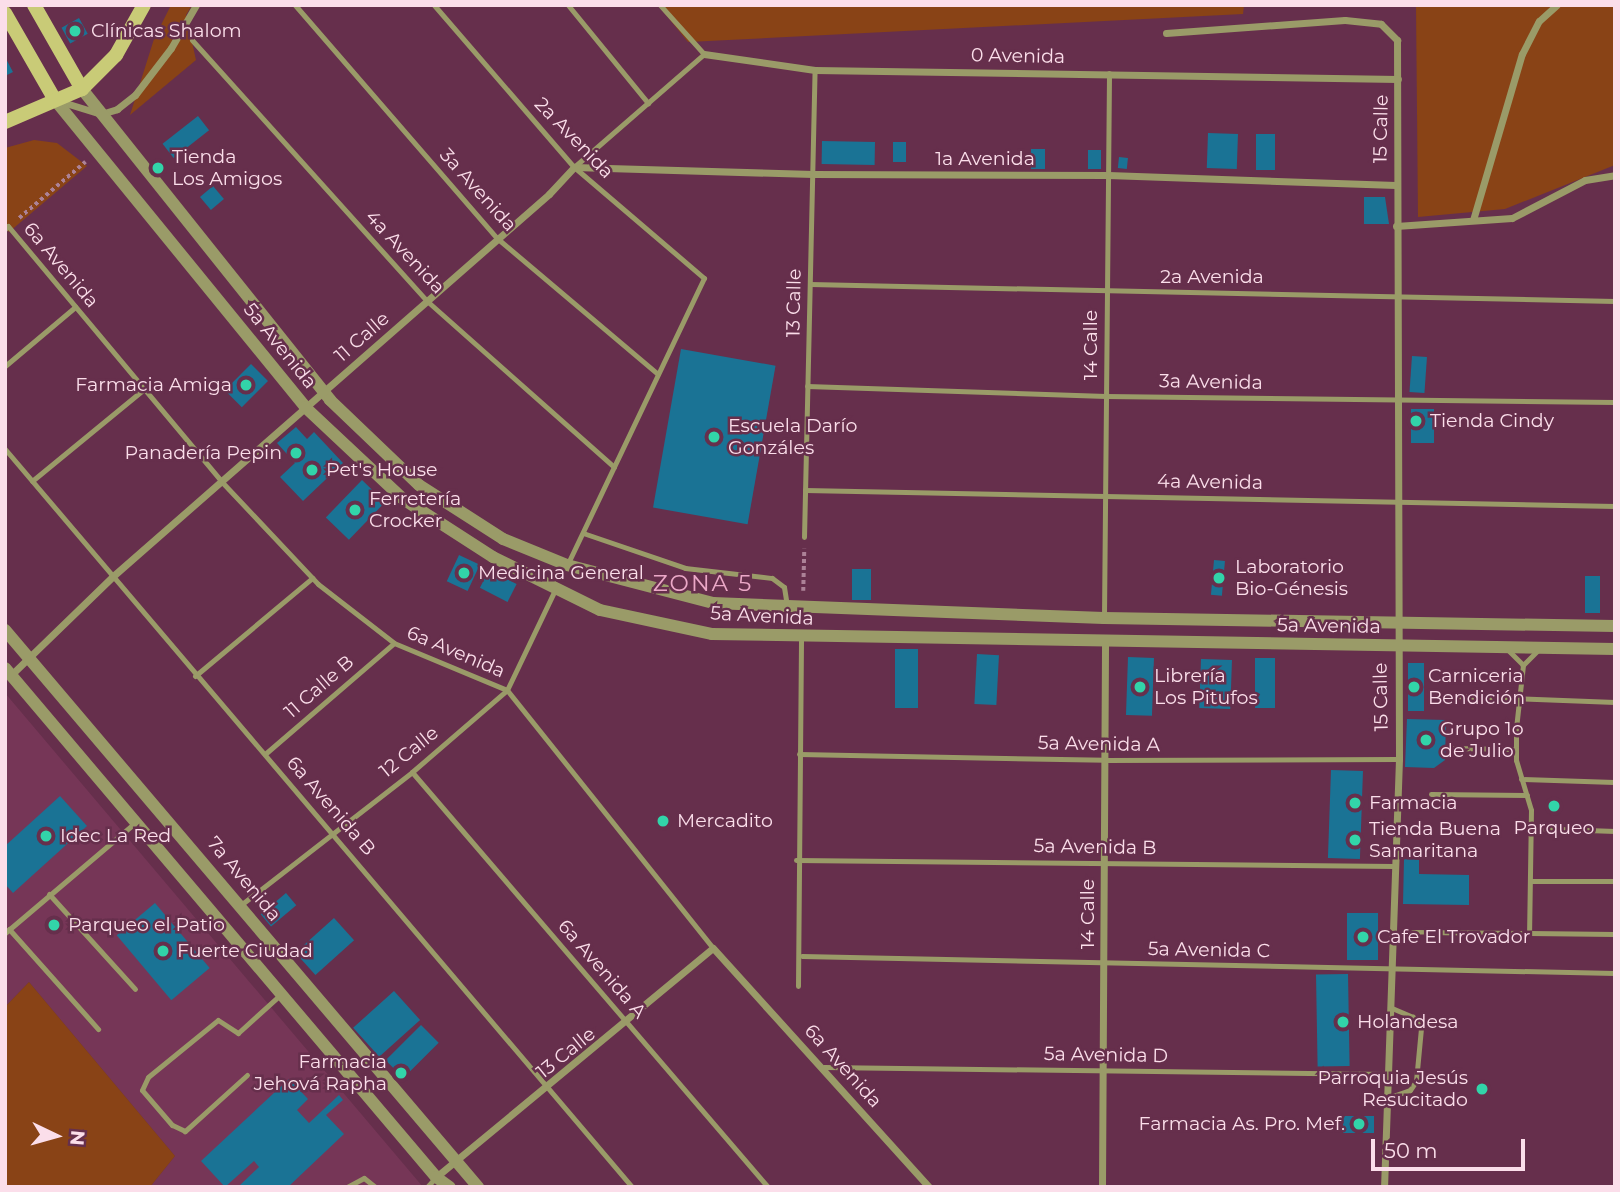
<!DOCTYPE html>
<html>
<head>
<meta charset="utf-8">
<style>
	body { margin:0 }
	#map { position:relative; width:1620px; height:1192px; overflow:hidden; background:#662f4c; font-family:Montserrat,sans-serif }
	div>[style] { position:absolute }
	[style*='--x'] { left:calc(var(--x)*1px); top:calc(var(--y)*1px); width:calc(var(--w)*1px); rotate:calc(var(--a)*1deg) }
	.built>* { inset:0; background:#763657 }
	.green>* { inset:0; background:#894316 }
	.building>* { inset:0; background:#1a7395; transform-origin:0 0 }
	.path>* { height:3.5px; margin-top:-1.75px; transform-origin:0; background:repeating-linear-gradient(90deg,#ac8297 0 3.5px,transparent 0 7px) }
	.service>* { height:5px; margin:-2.5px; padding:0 2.5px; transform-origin:2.5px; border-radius:2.5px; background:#9a9b68 }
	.minor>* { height:7px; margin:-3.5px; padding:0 3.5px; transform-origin:3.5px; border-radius:3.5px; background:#9a9b68 }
	.tertiary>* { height:12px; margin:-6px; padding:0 6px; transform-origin:6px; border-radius:6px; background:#9a9b68 }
	.secondary>* { height:14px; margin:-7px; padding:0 7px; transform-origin:7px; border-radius:7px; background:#c9cb77 }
	.dots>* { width:19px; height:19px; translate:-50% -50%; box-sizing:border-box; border:4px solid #662f4c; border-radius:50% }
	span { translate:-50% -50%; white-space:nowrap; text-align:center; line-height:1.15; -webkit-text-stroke:5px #662f4c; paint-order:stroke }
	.poi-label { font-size:19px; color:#fbdeea }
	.left { translate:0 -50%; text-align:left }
	.right { translate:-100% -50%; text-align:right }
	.street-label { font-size:19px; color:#fbdeea }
	.quarter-label { font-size:23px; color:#eba8c7; letter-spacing:2px }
	.frame { position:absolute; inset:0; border:7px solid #fbdeea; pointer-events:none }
	.north { position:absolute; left:21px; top:1101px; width:70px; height:70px; -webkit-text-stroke:5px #662f4c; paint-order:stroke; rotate:95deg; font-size:19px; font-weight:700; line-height:28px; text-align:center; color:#fbdeea }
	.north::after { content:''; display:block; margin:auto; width:24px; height:32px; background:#fbdeea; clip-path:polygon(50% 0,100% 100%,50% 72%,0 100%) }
	.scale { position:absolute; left:1371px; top:1139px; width:154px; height:32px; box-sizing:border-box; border:4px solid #fbdeea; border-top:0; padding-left:9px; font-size:21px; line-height:24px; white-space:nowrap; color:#fbdeea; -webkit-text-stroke:5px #662f4c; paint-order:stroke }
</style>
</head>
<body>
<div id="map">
	<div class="built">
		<i style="clip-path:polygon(5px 693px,423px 1187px,150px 1187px,175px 1156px,29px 982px,5px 1007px)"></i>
	</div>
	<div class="green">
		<i style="clip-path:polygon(171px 5px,192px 5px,186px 15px,196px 60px,130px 115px,154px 39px)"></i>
		<i style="clip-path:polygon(658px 5px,1244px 5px,1243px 14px,688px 42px)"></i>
		<i style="clip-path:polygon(1416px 5px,1615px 5px,1615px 165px,1505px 209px,1418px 217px)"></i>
		<i style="clip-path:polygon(34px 140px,57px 143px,87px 166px,9px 232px,5px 228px,5px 148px)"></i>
		<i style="clip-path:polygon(29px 982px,175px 1156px,150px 1187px,5px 1187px,5px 1007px)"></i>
	</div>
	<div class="building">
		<i style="left:79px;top:18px;width:18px;height:20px;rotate:61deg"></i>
		<i style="clip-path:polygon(5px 57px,13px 72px,5px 76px)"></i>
		<i style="left:198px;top:116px;width:18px;height:45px;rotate:52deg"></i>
		<i style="left:1208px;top:133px;width:30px;height:35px;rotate:2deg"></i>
		<i style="left:1256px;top:134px;width:19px;height:36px"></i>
		<i style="left:822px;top:141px;width:53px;height:23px;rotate:1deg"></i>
		<i style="left:893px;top:142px;width:13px;height:20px"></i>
		<i style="left:1031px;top:149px;width:14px;height:20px"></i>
		<i style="left:1088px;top:150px;width:13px;height:19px"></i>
		<i style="left:1119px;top:157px;width:9px;height:11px;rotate:6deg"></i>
		<i style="left:213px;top:186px;width:17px;height:17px;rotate:50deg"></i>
		<i style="clip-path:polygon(1364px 197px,1385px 197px,1389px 224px,1364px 224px)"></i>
		<i style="left:681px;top:349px;width:96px;height:161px;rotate:10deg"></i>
		<i style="left:1412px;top:356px;width:15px;height:36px;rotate:4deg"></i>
		<i style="left:251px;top:364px;width:24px;height:37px;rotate:45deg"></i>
		<i style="left:1411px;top:409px;width:23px;height:34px"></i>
		<i style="clip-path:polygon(296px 427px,307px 439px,314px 432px,343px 463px,303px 501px,280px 477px,295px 463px,277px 443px)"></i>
		<i style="left:362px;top:480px;width:32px;height:52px;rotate:44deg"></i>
		<i style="left:459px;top:555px;width:23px;height:29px;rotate:25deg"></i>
		<i style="left:1214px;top:560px;width:11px;height:35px;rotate:5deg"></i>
		<i style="left:852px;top:569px;width:19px;height:31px"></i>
		<i style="left:489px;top:570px;width:31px;height:20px;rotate:27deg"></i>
		<i style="left:1585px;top:576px;width:15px;height:37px"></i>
		<i style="left:918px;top:649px;width:59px;height:23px;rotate:90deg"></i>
		<i style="left:977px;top:654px;width:22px;height:50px;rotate:3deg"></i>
		<i style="left:1128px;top:657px;width:26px;height:58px;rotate:2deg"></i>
		<i style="left:1255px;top:658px;width:20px;height:50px"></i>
		<i style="left:1201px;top:659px;width:31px;height:49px;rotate:2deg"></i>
		<i style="left:1408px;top:663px;width:16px;height:48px"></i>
		<i style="clip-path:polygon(1407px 719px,1446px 720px,1445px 760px,1434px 768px,1405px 767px)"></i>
		<i style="left:1331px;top:770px;width:32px;height:88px;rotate:2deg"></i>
		<i style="clip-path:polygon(60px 796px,87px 826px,13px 893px,5px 884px,5px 846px)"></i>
		<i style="clip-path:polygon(1404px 859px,1419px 860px,1419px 874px,1469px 875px,1469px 905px,1403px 904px)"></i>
		<i style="left:286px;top:893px;width:16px;height:33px;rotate:50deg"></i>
		<i style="left:155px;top:903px;width:85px;height:50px;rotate:50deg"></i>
		<i style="left:1347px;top:913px;width:31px;height:47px"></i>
		<i style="left:334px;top:918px;width:30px;height:52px;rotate:48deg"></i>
		<i style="left:1348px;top:974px;width:92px;height:32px;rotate:89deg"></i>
		<i style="left:394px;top:991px;width:39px;height:55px;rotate:48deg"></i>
		<i style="left:421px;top:1025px;width:25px;height:50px;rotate:45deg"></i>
		<i style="clip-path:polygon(289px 1079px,308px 1099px,297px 1110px,309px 1123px,339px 1095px,343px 1100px,326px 1115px,344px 1134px,288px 1187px,238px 1187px,259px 1167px,254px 1161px,225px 1187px,201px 1161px)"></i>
		<i style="left:1343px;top:1116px;width:31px;height:17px"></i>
	</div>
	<div class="path">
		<i style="--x:19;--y:218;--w:87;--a:-40.3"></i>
		<i style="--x:803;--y:591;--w:42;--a:-88.6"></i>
	</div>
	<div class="service">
		<i style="--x:295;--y:5;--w:310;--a:49.1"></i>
		<i style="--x:498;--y:239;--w:209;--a:40.2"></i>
		<i style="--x:434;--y:5;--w:214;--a:49.2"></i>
		<i style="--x:574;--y:167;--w:171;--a:40.5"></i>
		<i style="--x:704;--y:278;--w:316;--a:115.5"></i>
		<i style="--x:568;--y:5;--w:127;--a:50.8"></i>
		<i style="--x:192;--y:40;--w:351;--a:48"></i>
		<i style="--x:427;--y:301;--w:250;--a:41.6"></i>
		<i style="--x:574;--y:167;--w:172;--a:-41"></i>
		<i style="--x:704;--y:54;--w:66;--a:-131.9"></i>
		<i style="--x:5;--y:229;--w:4;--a:-45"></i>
		<i style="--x:8;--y:226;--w:332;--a:50.1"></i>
		<i style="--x:221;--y:481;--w:141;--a:46.7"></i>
		<i style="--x:318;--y:584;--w:96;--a:37.8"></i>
		<i style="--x:394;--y:643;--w:122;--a:22.6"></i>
		<i style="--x:507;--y:690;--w:330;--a:51.4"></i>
		<i style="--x:810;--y:284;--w:805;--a:1.21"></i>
		<i style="--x:5;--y:366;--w:92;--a:-40.1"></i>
		<i style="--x:807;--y:386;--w:299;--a:1.9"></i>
		<i style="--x:1106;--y:396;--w:509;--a:0.68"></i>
		<i style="--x:5;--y:449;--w:968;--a:49.65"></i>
		<i style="--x:32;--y:481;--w:145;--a:-39.4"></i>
		<i style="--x:805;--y:490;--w:810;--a:1.13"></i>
		<i style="--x:583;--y:533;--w:108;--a:18.9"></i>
		<i style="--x:685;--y:568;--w:88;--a:6.6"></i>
		<i style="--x:772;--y:578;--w:15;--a:37"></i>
		<i style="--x:784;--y:587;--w:18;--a:81"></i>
		<i style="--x:804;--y:537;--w:467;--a:-88.7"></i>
		<i style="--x:1104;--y:616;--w:543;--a:-89.47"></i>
		<i style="--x:1539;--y:649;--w:23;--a:135"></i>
		<i style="--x:1523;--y:665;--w:63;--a:96.3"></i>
		<i style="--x:1516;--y:728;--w:32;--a:90"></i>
		<i style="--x:1516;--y:760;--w:52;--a:73.3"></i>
		<i style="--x:1531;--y:810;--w:123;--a:90.9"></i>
		<i style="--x:1529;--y:933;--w:86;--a:0.7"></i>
		<i style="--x:1508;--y:650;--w:21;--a:45"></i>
		<i style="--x:195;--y:676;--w:153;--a:-39.9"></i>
		<i style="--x:1454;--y:696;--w:161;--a:2.1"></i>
		<i style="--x:1451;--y:748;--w:65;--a:0.9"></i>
		<i style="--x:265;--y:754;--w:170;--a:-40.7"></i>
		<i style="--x:799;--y:754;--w:306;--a:1.1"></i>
		<i style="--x:1105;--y:760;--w:294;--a:-0.2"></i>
		<i style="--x:412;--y:772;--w:547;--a:49.38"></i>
		<i style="--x:1521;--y:779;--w:93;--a:1.8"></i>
		<i style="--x:1431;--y:794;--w:96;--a:0.6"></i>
		<i style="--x:1531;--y:828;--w:84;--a:2"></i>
		<i style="--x:796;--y:860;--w:598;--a:0.57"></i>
		<i style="--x:1531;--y:881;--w:84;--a:0"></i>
		<i style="--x:49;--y:894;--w:128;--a:47.8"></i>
		<i style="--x:242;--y:904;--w:215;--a:-37.8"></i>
		<i style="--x:412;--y:772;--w:125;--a:-40.8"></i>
		<i style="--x:507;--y:690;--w:111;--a:-64.4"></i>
		<i style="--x:9;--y:929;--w:134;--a:48.3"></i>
		<i style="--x:1413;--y:932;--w:116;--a:0.5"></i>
		<i style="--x:5;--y:933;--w:172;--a:-40.3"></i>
		<i style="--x:802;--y:956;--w:813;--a:1.2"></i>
		<i style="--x:798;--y:986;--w:349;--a:-89.5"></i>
		<i style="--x:824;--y:1067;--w:564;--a:0.71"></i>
		<i style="--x:247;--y:1075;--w:84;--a:137.9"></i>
		<i style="--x:185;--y:1131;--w:14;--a:-155"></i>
		<i style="--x:172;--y:1125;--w:46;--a:-130.6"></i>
		<i style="--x:142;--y:1090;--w:14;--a:-65"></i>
		<i style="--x:148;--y:1077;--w:90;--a:-39.2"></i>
		<i style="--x:218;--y:1020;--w:24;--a:33"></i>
		<i style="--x:238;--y:1033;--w:58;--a:-42.2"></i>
		<i style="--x:1387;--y:1098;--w:24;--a:-19"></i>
		<i style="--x:1410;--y:1090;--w:11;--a:-56"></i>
		<i style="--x:1416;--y:1081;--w:53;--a:-84.6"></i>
		<i style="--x:1421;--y:1028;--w:14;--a:-126"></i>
		<i style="--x:1413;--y:1017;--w:25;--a:-157"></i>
		<i style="--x:347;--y:1187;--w:19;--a:-28"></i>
		<i style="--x:364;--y:1178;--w:14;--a:39"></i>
		<i style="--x:427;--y:1187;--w:13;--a:-48"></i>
	</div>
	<div class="minor">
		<i style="--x:1166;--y:33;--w:179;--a:-4.2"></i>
		<i style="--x:1345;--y:20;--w:36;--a:6"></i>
		<i style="--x:1381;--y:24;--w:23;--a:45"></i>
		<i style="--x:1397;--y:40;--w:719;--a:89.84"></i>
		<i style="--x:1399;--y:759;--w:428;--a:92"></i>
		<i style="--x:704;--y:54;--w:112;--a:8.2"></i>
		<i style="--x:815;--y:70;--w:583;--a:0.88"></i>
		<i style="--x:59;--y:101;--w:44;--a:17.2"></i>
		<i style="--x:101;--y:114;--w:17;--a:-17"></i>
		<i style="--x:117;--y:109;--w:23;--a:-38"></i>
		<i style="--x:135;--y:95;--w:59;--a:-52.5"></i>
		<i style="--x:171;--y:48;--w:50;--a:-59.8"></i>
		<i style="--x:1473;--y:220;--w:173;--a:-73.6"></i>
		<i style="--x:1522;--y:54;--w:37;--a:-63"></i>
		<i style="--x:1539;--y:21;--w:24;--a:-42"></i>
		<i style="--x:1396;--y:226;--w:116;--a:-3.9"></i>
		<i style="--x:1512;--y:218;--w:82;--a:-27.5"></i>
		<i style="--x:1585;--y:180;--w:30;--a:-9"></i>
		<i style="--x:11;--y:675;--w:141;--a:-44.1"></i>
		<i style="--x:112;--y:577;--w:581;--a:-41.23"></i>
		<i style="--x:549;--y:194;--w:37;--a:-47"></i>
		<i style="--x:574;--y:167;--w:239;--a:1.7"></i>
		<i style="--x:813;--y:174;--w:295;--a:0.2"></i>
		<i style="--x:1108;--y:175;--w:288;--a:2"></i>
		<i style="--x:436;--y:1177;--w:359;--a:-39.6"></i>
		<i style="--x:713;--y:948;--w:322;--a:47.9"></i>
		<i style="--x:1102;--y:1187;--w:545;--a:-89.68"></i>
	</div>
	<div class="tertiary">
		<i style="--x:82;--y:89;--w:398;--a:51.4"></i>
		<i style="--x:330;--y:400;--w:123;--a:43.7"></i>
		<i style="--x:419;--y:485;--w:100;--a:32.7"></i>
		<i style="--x:503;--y:539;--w:69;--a:22.1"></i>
		<i style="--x:567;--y:565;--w:151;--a:14.6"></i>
		<i style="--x:713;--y:603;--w:391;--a:2.2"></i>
		<i style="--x:1104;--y:618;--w:511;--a:0.9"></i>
		<i style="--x:55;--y:100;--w:396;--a:50.8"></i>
		<i style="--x:305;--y:407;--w:134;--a:43.2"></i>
		<i style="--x:403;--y:499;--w:107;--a:32.8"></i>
		<i style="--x:493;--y:557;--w:119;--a:26.4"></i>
		<i style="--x:600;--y:610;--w:115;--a:12.1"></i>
		<i style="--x:712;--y:634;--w:903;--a:0.95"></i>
		<i style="--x:5;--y:630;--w:731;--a:49.66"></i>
		<i style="--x:5;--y:668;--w:667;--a:49.74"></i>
		<i style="--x:436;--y:1177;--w:17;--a:36"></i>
	</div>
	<div class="secondary">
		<i style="--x:34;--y:5;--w:97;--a:60.3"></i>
		<i style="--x:5;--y:13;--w:100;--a:60.1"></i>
		<i style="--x:5;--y:122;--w:84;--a:-23.2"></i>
		<i style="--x:82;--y:89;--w:48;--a:-45"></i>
		<i style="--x:116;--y:55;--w:57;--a:-60.8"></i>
	</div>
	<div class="dots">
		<i style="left:75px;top:31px;background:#32d4a9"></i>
		<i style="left:158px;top:168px;background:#32d4a9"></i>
		<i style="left:246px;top:385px;background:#32d4a9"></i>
		<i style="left:1416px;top:421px;background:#32d4a9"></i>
		<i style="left:714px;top:437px;background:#32d4a9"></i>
		<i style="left:296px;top:453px;background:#32d4a9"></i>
		<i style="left:312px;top:470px;background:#32d4a9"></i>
		<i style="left:355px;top:510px;background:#32d4a9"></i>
		<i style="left:464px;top:573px;background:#32d4a9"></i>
		<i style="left:1219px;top:578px;background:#32d4a9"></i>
		<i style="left:1140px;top:687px;background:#32d4a9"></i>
		<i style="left:1414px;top:687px;background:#32d4a9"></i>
		<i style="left:1426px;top:740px;background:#32d4a9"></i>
		<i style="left:1355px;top:803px;background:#32d4a9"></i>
		<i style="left:1554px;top:806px;background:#32d4a9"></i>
		<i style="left:663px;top:821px;background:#32d4a9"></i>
		<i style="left:46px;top:836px;background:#32d4a9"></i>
		<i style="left:1355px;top:840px;background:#32d4a9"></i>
		<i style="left:54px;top:925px;background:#32d4a9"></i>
		<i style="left:1363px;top:937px;background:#32d4a9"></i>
		<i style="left:163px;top:951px;background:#32d4a9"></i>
		<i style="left:1343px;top:1022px;background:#32d4a9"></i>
		<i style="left:401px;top:1073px;background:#32d4a9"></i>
		<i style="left:1482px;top:1089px;background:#32d4a9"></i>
		<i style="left:1359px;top:1124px;background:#32d4a9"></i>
	</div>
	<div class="poi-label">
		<span class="left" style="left:91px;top:31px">Clínicas Shalom</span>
		<span class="left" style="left:172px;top:168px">Tienda<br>Los Amigos</span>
		<span class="right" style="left:232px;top:385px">Farmacia Amiga</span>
		<span class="left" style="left:1430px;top:421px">Tienda Cindy</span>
		<span class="left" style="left:728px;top:437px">Escuela Darío<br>Gonzáles</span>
		<span class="right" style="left:282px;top:453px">Panadería Pepin</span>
		<span class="left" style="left:326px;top:470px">Pet's House</span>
		<span class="left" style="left:369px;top:510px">Ferretería<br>Crocker</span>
		<span class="left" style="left:1235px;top:578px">Laboratorio<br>Bio-Génesis</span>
		<span class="left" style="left:478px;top:573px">Medicina General</span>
		<span class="left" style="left:1154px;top:687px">Librería<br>Los Pitufos</span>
		<span class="left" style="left:1428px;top:687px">Carniceria<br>Bendición</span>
		<span class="left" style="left:1440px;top:740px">Grupo 1o<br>de Julio</span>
		<span class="left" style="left:1369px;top:803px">Farmacia</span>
		<span class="left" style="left:677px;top:821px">Mercadito</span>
		<span style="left:1554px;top:828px">Parqueo</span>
		<span class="left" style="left:1369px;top:840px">Tienda Buena<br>Samaritana</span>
		<span class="left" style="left:60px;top:836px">Idec La Red</span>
		<span class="left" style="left:68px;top:925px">Parqueo el Patio</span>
		<span class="left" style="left:1377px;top:937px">Cafe El Trovador</span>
		<span class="left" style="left:177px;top:951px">Fuerte Ciudad</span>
		<span class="left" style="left:1357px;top:1022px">Holandesa</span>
		<span class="right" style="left:387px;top:1073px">Farmacia<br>Jehová Rapha</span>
		<span class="right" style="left:1468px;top:1089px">Parroquia Jesús<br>Resucitado</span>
		<span class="right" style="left:1345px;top:1124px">Farmacia As. Pro. Mef.</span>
	</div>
	<div class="street-label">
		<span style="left:1018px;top:56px;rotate:1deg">0 Avenida</span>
		<span style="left:1381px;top:129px;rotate:-89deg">15 Calle</span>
		<span style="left:574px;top:138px;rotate:46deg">2a Avenida</span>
		<span style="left:985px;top:159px">1a Avenida</span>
		<span style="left:478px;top:190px;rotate:48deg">3a Avenida</span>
		<span style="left:405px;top:252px;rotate:47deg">4a Avenida</span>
		<span style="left:61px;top:265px;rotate:50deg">6a Avenida</span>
		<span style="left:1212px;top:277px">2a Avenida</span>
		<span style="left:794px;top:303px;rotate:-89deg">13 Calle</span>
		<span style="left:362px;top:337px;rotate:-41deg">11 Calle</span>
		<span style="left:1091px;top:345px;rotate:-90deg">14 Calle</span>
		<span style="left:280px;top:346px;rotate:51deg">5a Avenida</span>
		<span style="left:1211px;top:382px;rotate:1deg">3a Avenida</span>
		<span style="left:1210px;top:482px;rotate:1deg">4a Avenida</span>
		<span style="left:762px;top:616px;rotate:3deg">5a Avenida</span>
		<span style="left:1329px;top:626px;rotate:1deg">5a Avenida</span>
		<span style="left:456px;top:652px;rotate:23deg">6a Avenida</span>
		<span style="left:319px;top:687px;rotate:-41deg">11 Calle B</span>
		<span style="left:1381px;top:697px;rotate:-91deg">15 Calle</span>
		<span style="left:1099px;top:744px;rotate:1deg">5a Avenida A</span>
		<span style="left:409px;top:752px;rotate:-39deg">12 Calle</span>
		<span style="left:331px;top:806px;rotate:49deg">6a Avenida B</span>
		<span style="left:1095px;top:847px;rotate:1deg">5a Avenida B</span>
		<span style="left:244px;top:879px;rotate:50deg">7a Avenida</span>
		<span style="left:1088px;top:914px;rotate:-90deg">14 Calle</span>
		<span style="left:1209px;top:950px;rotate:1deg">5a Avenida C</span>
		<span style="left:602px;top:969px;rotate:49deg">6a Avenida A</span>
		<span style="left:566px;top:1053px;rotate:-39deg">13 Calle</span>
		<span style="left:1106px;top:1055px;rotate:1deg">5a Avenida D</span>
		<span style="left:843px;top:1066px;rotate:48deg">6a Avenida</span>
	</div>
	<div class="quarter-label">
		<span style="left:703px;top:583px">ZONA 5</span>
	</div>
	<div class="frame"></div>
	<div class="north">N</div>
	<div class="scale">50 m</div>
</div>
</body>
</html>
